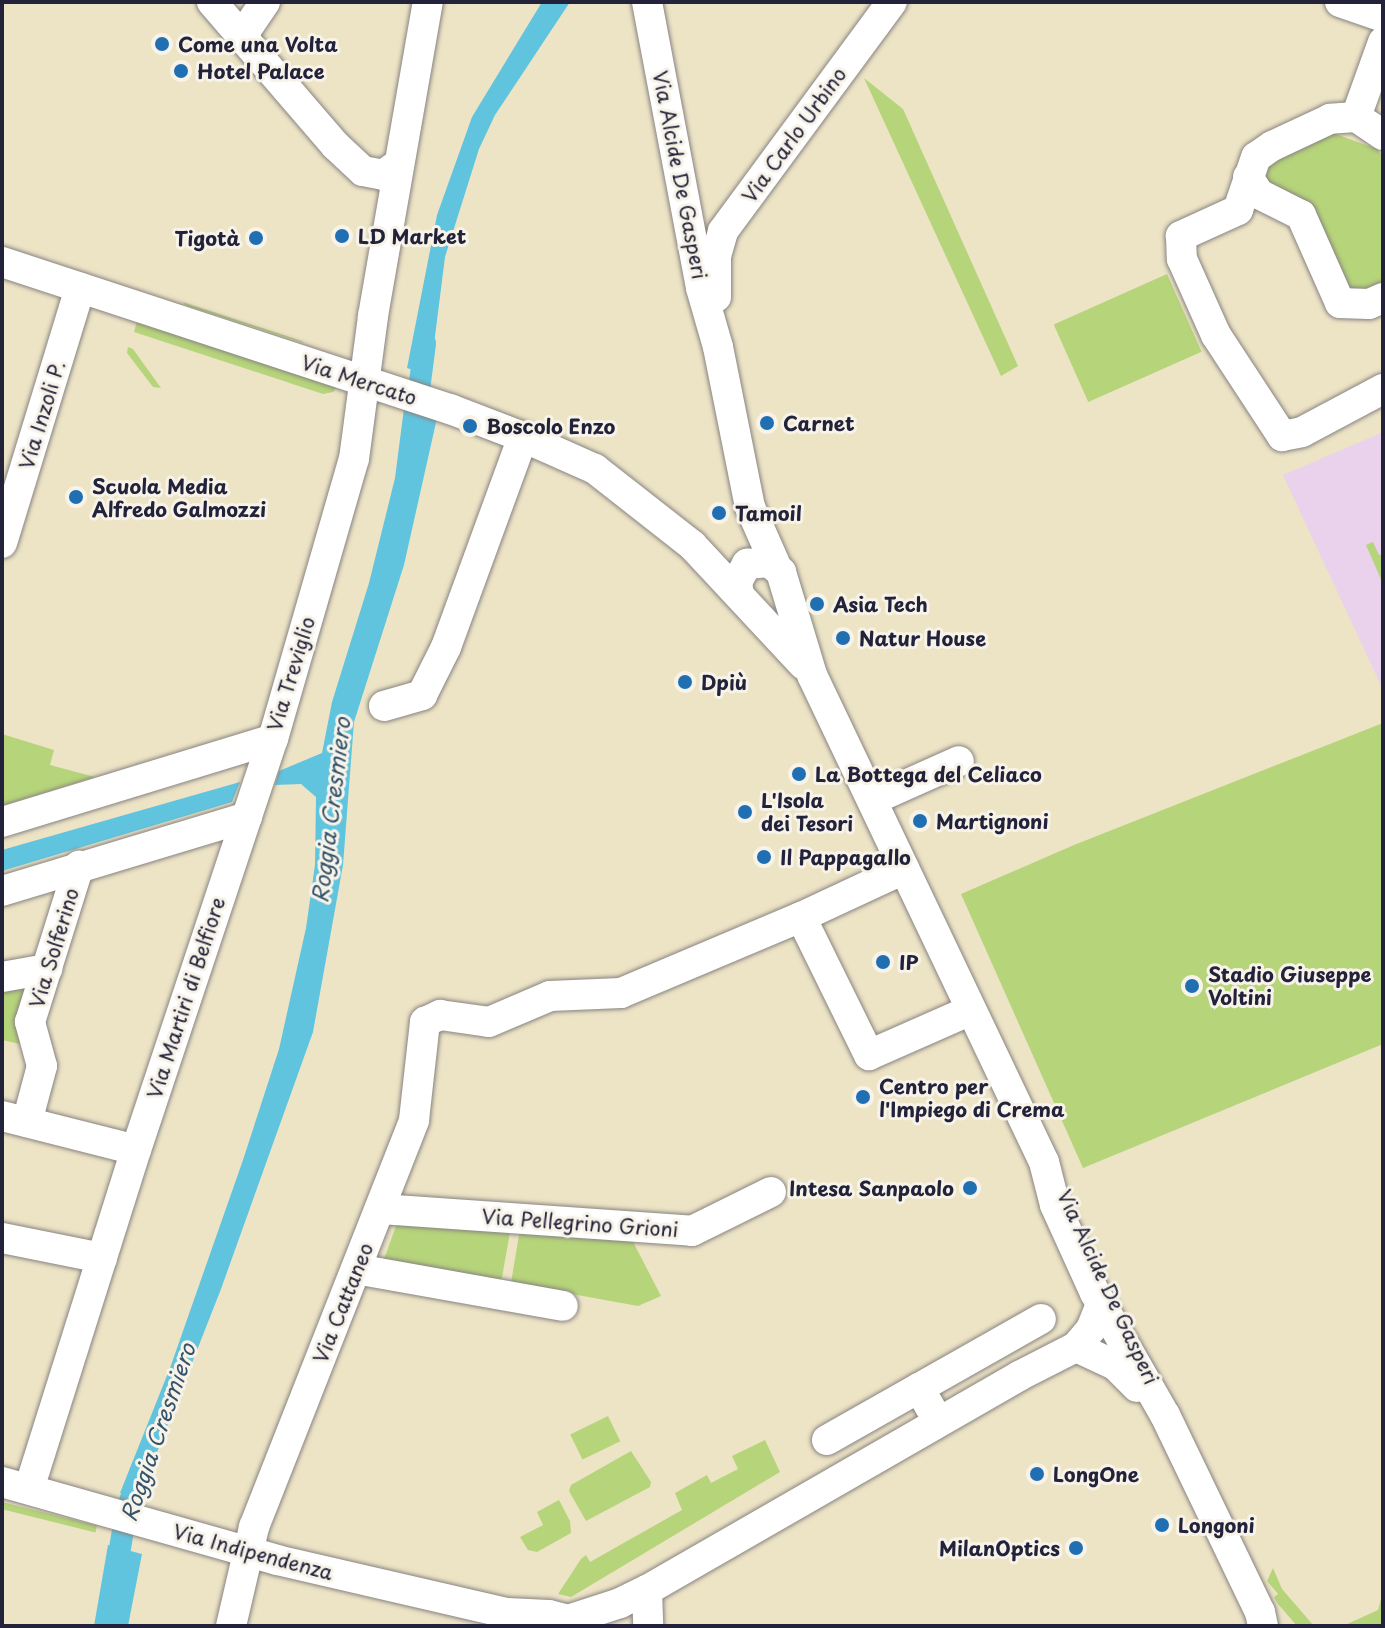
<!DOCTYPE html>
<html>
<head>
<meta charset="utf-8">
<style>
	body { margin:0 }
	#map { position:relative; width:1385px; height:1628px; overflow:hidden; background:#ede4c6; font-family:"Playpen Sans",sans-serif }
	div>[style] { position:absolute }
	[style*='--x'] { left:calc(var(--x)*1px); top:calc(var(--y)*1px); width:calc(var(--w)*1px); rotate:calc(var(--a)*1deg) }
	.built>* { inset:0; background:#ead1ec }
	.green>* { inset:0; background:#b6d47a; transform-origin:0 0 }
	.water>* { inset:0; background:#61c4df }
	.canal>* { height:22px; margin:-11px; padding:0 11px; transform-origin:11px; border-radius:11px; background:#61c4df }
	.roads { filter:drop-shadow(0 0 2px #888380) drop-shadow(0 0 2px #888380) }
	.minor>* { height:30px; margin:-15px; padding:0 15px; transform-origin:15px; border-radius:15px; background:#fff }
	.dots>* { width:22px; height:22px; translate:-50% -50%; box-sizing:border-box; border:4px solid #f7f3e8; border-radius:50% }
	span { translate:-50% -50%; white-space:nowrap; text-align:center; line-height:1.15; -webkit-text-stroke:6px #f7f3e8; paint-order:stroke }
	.poi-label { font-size:20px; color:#22223b; font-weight:700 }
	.left { translate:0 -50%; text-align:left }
	.right { translate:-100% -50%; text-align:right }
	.street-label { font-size:20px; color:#22223b }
	.water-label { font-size:22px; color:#35536c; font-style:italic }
	.frame { position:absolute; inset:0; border:4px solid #22223b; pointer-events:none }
</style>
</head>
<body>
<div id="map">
	<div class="built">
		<i style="clip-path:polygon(1383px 432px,1383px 690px,1283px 475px)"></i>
	</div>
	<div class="green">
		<i style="clip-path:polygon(864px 78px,903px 109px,1018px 366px,1001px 376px)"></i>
		<i style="clip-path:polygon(1330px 132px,1377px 149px,1383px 157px,1383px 287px,1355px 299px,1260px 181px,1266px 158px)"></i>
		<i style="left:1167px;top:274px;width:85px;height:124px;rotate:66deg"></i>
		<i style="clip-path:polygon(183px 302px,302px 341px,304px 343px,185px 305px)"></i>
		<i style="clip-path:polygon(137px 321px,338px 386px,333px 392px,323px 394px,134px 332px)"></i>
		<i style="clip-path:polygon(128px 347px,133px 349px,161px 388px,153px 387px,127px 353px)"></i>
		<i style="clip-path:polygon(1373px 542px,1379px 555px,1383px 554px,1383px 584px,1366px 545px)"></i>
		<i style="clip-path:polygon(1383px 723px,1383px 1044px,1083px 1168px,961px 894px,1074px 845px)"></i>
		<i style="clip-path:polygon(2px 734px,54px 750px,50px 765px,95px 777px,2px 806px)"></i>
		<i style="clip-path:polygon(2px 985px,25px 989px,20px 1044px,2px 1040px)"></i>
		<i style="clip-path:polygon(401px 1224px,510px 1232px,501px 1283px,383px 1262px,396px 1226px)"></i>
		<i style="clip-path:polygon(520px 1229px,629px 1234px,661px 1296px,638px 1306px,511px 1283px)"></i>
		<i style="left:608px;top:1416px;width:28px;height:42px;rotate:64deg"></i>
		<i style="clip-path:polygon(765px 1440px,780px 1472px,571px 1597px,558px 1594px,581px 1559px,586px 1555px,590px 1562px,682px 1510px,675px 1493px,707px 1475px,711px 1483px,738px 1469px,732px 1456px)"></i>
		<i style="clip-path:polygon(631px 1451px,651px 1482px,650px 1487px,586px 1521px,569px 1491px,571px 1485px)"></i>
		<i style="clip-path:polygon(559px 1500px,570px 1521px,571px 1533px,537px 1552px,528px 1550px,520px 1537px,543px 1525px,537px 1512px)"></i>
		<i style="left:2px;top:1502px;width:98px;height:7px;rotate:14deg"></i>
		<i style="clip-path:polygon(1273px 1568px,1282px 1589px,1314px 1626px,1297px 1626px,1278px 1604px,1274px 1597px,1278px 1594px,1267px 1581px)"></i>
		<i style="clip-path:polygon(1383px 1591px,1383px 1626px,1343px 1626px,1378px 1610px)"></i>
	</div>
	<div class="water">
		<i style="clip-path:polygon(542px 2px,570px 2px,495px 115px,479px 149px,445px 257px,430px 376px,407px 368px,437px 215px,472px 117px)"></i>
		<i style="clip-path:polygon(404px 408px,437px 418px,404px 565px,354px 722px,343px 865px,313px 1032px,221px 1289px,139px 1498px,120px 1493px,170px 1368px,243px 1160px,279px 1049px,306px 928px,315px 865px,316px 797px,301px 784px,275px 785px,279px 771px,322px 753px,332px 702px,369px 583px,395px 478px)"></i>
		<i style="clip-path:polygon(240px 782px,232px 802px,2px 871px,2px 850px)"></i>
		<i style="clip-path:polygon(108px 1545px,142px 1554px,128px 1626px,94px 1626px)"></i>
	</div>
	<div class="canal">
		<i style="--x:416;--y:413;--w:70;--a:-82.6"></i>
		<i style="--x:107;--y:1626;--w:116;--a:-80.5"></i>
		<i style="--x:126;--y:1512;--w:47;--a:-70"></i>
	</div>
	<div class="roads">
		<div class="minor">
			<i style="--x:212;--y:2;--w:189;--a:49.3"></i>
			<i style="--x:335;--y:145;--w:38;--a:43"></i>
			<i style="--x:363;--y:171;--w:20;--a:11"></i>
			<i style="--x:383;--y:175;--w:19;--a:-35"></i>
			<i style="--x:647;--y:2;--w:291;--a:79.3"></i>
			<i style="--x:701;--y:288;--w:61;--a:73.9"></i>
			<i style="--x:718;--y:347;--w:163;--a:78.7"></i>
			<i style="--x:750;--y:507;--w:64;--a:66.2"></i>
			<i style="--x:1340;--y:2;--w:46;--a:19.2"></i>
			<i style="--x:242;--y:36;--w:41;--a:-55.9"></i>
			<i style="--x:1356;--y:117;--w:80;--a:-70.2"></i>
			<i style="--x:1383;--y:135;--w:32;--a:-146"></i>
			<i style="--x:1356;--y:117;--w:26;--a:176"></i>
			<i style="--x:1330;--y:119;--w:64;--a:155"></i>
			<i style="--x:1272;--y:146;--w:19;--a:145"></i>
			<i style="--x:1256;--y:157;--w:56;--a:108.8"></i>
			<i style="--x:1238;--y:210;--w:63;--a:155.5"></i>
			<i style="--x:1181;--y:236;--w:23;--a:88"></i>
			<i style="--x:1182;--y:259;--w:83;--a:65.9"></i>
			<i style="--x:1216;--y:335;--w:121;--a:56.8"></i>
			<i style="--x:1282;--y:436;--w:20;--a:-11"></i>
			<i style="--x:1302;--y:432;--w:92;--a:-28"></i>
			<i style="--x:1248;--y:177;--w:20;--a:57"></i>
			<i style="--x:1259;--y:194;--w:47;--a:26.6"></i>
			<i style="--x:1301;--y:215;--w:96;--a:66.1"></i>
			<i style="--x:1340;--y:303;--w:29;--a:2"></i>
			<i style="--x:1369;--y:304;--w:15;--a:-23"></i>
			<i style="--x:2;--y:262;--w:472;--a:18.2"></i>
			<i style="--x:450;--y:409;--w:78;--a:21"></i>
			<i style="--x:523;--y:437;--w:79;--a:24"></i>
			<i style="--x:595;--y:469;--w:123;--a:38.1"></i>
			<i style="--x:692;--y:545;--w:163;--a:47"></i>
			<i style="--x:716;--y:297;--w:41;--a:-90"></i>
			<i style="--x:716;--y:256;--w:26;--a:-74"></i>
			<i style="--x:723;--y:231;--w:285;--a:-53.6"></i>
			<i style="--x:2;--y:543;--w:267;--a:-73"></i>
			<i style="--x:739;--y:595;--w:13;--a:-99"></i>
			<i style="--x:737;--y:582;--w:21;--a:-61"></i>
			<i style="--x:747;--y:564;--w:22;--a:-5"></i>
			<i style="--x:769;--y:562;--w:16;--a:40"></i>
			<i style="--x:781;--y:572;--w:108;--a:73.2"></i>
			<i style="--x:812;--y:675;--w:539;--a:64.53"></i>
			<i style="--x:1044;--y:1162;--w:44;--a:75.7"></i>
			<i style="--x:1055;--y:1205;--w:97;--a:65.6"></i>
			<i style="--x:1095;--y:1293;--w:141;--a:60.2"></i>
			<i style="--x:1165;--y:1415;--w:219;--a:64.3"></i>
			<i style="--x:1260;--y:1612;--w:14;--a:78"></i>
			<i style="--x:384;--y:706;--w:40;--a:-16"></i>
			<i style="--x:422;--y:695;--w:54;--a:-63.4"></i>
			<i style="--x:446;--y:647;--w:224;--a:-69.9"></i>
			<i style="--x:872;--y:800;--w:95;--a:-24.1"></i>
			<i style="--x:2;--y:822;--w:283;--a:-17"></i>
			<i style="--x:2;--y:891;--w:256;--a:-16.8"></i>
			<i style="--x:801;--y:917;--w:114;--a:-25"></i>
			<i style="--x:2;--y:977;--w:46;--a:-10.1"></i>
			<i style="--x:2;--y:1116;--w:138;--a:14.2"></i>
			<i style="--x:27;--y:1122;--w:58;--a:-75"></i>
			<i style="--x:42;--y:1066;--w:46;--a:-105.3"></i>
			<i style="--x:30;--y:1022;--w:164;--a:-72.6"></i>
			<i style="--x:381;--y:1209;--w:312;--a:4"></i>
			<i style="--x:692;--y:1231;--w:88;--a:-26.3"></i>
			<i style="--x:2;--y:1238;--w:102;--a:11.3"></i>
			<i style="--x:356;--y:1269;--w:210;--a:10.1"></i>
			<i style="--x:1076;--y:1347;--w:43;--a:24.8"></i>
			<i style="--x:1115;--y:1365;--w:31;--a:45"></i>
			<i style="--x:919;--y:1388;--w:140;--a:-29.5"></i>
			<i style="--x:827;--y:1440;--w:106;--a:-29.5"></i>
			<i style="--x:919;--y:1388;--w:39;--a:60"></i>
			<i style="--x:2;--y:1482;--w:286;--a:15.8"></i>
			<i style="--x:277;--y:1560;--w:236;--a:13"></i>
			<i style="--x:507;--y:1613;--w:42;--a:2.7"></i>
			<i style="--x:549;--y:1615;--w:38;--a:14"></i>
			<i style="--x:29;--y:1489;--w:355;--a:-72.5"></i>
			<i style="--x:136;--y:1150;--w:433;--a:-71.6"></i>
			<i style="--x:273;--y:739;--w:291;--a:-73.9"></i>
			<i style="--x:354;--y:459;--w:144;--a:-82.4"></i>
			<i style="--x:373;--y:316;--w:319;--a:-80.1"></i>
			<i style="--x:647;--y:1590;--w:36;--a:88"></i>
			<i style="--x:568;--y:1620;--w:55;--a:-18.1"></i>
			<i style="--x:620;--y:1603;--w:30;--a:-26"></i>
			<i style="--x:647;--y:1590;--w:429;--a:-29.9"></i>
			<i style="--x:1019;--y:1376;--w:64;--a:-27"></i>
			<i style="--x:1076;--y:1347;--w:23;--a:-50"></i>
			<i style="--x:1091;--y:1329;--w:27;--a:-68"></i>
			<i style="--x:231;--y:1626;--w:102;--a:-76.9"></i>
			<i style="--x:254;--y:1527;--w:437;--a:-68.5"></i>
			<i style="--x:414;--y:1120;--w:99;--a:-83.6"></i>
			<i style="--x:425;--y:1022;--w:17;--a:-25"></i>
			<i style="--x:440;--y:1015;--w:49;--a:8.1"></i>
			<i style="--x:489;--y:1022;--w:66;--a:-23.1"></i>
			<i style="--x:550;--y:996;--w:71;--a:-2.4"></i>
			<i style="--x:621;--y:993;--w:195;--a:-22.9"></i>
			<i style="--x:801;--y:917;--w:154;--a:63.8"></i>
			<i style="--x:869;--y:1055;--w:111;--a:-23.8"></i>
		</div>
	</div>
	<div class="dots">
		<i style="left:162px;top:44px;background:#1f6fb2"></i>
		<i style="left:181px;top:71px;background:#1f6fb2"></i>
		<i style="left:342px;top:236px;background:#1f6fb2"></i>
		<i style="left:256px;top:238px;background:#1f6fb2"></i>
		<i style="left:767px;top:423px;background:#1f6fb2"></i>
		<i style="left:470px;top:426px;background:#1f6fb2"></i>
		<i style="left:76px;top:497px;background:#1f6fb2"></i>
		<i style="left:719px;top:513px;background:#1f6fb2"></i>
		<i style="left:817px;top:604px;background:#1f6fb2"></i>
		<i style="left:843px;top:638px;background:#1f6fb2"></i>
		<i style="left:685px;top:682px;background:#1f6fb2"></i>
		<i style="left:799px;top:774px;background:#1f6fb2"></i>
		<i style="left:745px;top:812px;background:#1f6fb2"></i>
		<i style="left:920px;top:821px;background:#1f6fb2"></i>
		<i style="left:764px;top:857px;background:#1f6fb2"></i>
		<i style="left:883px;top:962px;background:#1f6fb2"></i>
		<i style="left:1192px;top:986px;background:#1f6fb2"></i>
		<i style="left:863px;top:1097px;background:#1f6fb2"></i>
		<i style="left:970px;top:1188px;background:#1f6fb2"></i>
		<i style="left:1037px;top:1474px;background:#1f6fb2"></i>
		<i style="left:1162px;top:1525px;background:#1f6fb2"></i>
		<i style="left:1076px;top:1548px;background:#1f6fb2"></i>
	</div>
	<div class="poi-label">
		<span class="left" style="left:178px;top:44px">Come una Volta</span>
		<span class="left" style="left:197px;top:71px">Hotel Palace</span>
		<span class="left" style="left:358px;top:236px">LD Market</span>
		<span class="right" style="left:240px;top:238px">Tigotà</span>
		<span class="left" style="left:783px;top:423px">Carnet</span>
		<span class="left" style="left:486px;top:426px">Boscolo Enzo</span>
		<span class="left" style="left:92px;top:498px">Scuola Media<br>Alfredo Galmozzi</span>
		<span class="left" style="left:735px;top:513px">Tamoil</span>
		<span class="left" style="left:833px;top:604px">Asia Tech</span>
		<span class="left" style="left:859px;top:638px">Natur House</span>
		<span class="left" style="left:701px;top:682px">Dpiù</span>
		<span class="left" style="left:815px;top:774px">La Bottega del Celiaco</span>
		<span class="left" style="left:761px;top:812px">L'Isola<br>dei Tesori</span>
		<span class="left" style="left:936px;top:821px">Martignoni</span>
		<span class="left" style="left:780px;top:857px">Il Pappagallo</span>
		<span class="left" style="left:899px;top:962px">IP</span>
		<span class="left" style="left:1208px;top:986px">Stadio Giuseppe<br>Voltini</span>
		<span class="left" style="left:879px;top:1098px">Centro per<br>l'Impiego di Crema</span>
		<span class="right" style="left:954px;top:1188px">Intesa Sanpaolo</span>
		<span class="left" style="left:1053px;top:1474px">LongOne</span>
		<span class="left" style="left:1178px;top:1525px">Longoni</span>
		<span class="right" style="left:1060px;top:1548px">MilanOptics</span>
	</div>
	<div class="street-label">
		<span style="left:794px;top:135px;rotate:-54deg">Via Carlo Urbino</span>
		<span style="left:680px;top:175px;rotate:79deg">Via Alcide De Gasperi</span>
		<span style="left:359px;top:380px;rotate:18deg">Via Mercato</span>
		<span style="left:42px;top:415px;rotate:-73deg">Via Inzoli P.</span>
		<span style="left:291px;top:674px;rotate:-73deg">Via Treviglio</span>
		<span style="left:54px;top:948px;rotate:-73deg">Via Solferino</span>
		<span style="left:186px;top:998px;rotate:-72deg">Via Martiri di Belfiore</span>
		<span style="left:580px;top:1223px;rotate:4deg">Via Pellegrino Grioni</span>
		<span style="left:1108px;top:1287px;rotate:65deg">Via Alcide De Gasperi</span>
		<span style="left:343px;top:1303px;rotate:-68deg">Via Cattaneo</span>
		<span style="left:253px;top:1552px;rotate:15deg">Via Indipendenza</span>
	</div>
	<div class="water-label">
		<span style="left:330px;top:810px;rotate:-83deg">Roggia Cresmiero</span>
		<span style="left:157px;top:1432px;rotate:-71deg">Roggia Cresmiero</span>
	</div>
	<div class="frame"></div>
</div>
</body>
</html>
